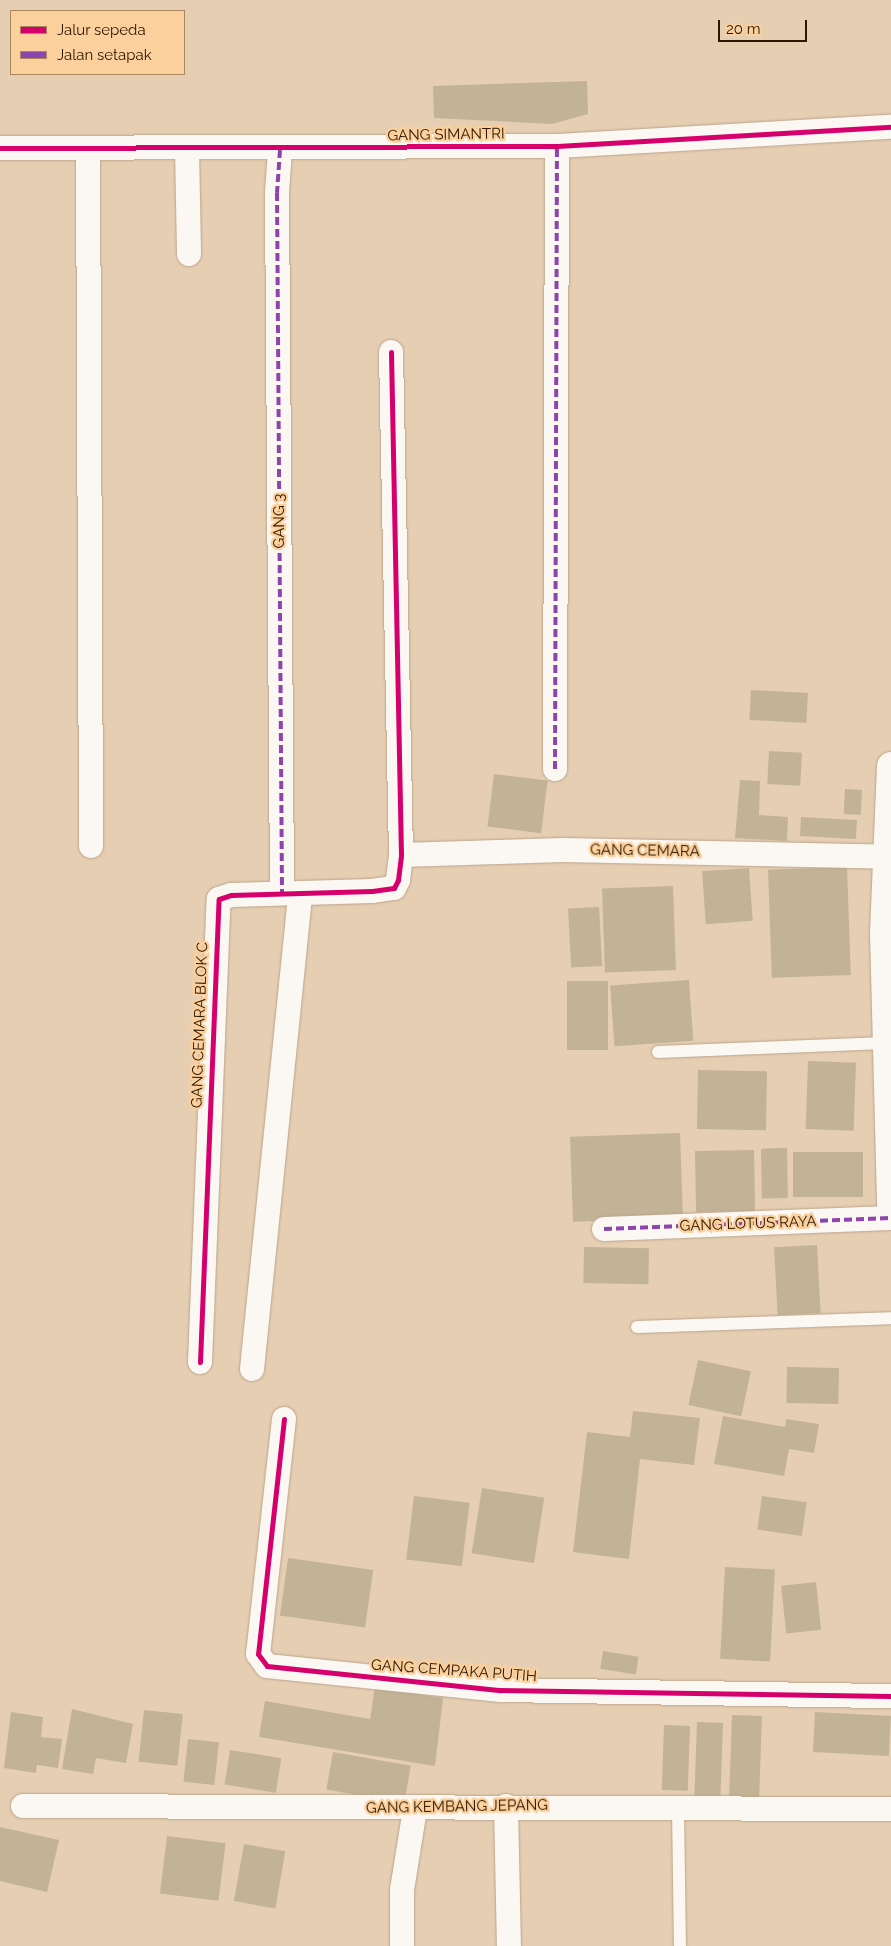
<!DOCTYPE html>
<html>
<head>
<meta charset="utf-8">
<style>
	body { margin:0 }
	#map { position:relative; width:891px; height:1946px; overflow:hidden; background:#e6ceb2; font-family:Raleway,sans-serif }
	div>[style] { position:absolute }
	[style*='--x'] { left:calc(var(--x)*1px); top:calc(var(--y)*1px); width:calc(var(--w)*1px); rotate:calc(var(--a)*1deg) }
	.building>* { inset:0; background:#c2b296; transform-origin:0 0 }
	.roads { filter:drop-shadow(0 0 1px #bba58c) drop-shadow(0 0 1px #bba58c) }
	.lane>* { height:12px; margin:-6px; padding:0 6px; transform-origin:6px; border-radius:6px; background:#fbf8f3 }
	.street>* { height:24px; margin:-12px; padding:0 12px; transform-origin:12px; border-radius:12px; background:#fbf8f3 }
	.secondary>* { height:28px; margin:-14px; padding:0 14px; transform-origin:14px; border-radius:14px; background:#fbf8f3 }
	.quiet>* { height:4px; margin-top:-2px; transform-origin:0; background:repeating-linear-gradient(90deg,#8e44ad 0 8px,transparent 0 12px) }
	.cycleway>* { height:5px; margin:-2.5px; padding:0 2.5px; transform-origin:2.5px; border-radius:2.5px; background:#d6006c }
	span { translate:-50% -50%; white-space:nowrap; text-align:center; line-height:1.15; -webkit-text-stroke:4.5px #fcd09c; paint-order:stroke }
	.street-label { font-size:15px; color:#2b1600 }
	.legend { position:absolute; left:10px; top:10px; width:175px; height:65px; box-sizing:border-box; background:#fcd09c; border:1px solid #a8865e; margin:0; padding:6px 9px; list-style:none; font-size:15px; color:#2b1600 }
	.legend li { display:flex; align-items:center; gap:10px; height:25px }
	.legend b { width:25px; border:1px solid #a8865e }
	.scale { position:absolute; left:718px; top:20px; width:89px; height:22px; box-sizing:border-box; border:2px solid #2b1600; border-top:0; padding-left:6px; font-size:15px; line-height:18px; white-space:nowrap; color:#2b1600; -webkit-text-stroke:4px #fcd09c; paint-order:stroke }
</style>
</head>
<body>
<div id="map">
	<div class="building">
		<i style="clip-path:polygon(587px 81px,588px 114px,552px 124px,434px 118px,433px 86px)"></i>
		<i style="left:751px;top:690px;width:57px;height:30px;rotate:3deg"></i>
		<i style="left:769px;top:751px;width:33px;height:33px;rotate:3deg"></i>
		<i style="left:494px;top:774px;width:54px;height:53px;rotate:7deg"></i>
		<i style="clip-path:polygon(740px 780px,760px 781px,759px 815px,788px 817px,787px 841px,735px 838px)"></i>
		<i style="left:845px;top:789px;width:17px;height:25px;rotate:3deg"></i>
		<i style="left:801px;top:817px;width:56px;height:19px;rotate:3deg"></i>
		<i style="left:847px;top:867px;width:108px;height:79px;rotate:88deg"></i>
		<i style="left:749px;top:868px;width:53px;height:47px;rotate:86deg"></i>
		<i style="left:673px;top:886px;width:84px;height:71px;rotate:88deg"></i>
		<i style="left:599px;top:907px;width:59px;height:31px;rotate:87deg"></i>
		<i style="left:689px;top:980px;width:61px;height:79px;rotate:86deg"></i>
		<i style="left:567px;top:981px;width:41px;height:69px"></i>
		<i style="left:808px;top:1061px;width:48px;height:68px;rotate:2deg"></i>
		<i style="left:698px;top:1070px;width:69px;height:59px;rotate:1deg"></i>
		<i style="left:680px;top:1133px;width:85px;height:110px;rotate:88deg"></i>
		<i style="left:787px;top:1148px;width:50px;height:26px;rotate:89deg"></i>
		<i style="left:754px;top:1150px;width:61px;height:59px;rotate:89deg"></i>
		<i style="left:793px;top:1152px;width:70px;height:45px"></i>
		<i style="left:817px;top:1245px;width:68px;height:43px;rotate:87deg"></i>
		<i style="left:584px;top:1247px;width:65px;height:36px;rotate:1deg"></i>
		<i style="left:698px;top:1360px;width:54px;height:46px;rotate:12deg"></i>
		<i style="left:787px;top:1367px;width:52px;height:36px;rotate:1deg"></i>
		<i style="clip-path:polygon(633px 1411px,700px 1418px,694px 1465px,640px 1459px,629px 1559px,573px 1552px,587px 1432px,630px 1437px)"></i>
		<i style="clip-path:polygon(723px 1416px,785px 1427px,786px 1419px,819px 1424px,814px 1453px,789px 1449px,784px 1476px,714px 1464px)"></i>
		<i style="left:482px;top:1488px;width:63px;height:66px;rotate:9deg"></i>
		<i style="left:414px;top:1496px;width:56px;height:64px;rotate:7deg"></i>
		<i style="left:762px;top:1496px;width:45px;height:34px;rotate:8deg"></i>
		<i style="left:288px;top:1558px;width:86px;height:58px;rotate:8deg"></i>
		<i style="left:725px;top:1567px;width:50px;height:92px;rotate:3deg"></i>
		<i style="left:816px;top:1582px;width:48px;height:35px;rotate:84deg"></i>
		<i style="left:603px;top:1651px;width:36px;height:18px;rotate:9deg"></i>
		<i style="clip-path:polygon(375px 1687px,443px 1698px,435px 1766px,259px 1737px,265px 1701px,370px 1719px)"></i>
		<i style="clip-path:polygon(72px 1709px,133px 1724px,126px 1763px,96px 1758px,93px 1774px,62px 1769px)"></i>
		<i style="left:144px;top:1710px;width:39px;height:52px;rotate:6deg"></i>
		<i style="clip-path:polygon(11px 1712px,43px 1717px,41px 1737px,62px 1739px,58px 1768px,37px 1765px,36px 1773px,4px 1768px)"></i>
		<i style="left:815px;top:1712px;width:76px;height:40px;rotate:3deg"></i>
		<i style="left:732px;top:1715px;width:30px;height:85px;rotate:2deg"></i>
		<i style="left:697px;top:1722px;width:26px;height:76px;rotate:2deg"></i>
		<i style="left:664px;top:1725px;width:26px;height:65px;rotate:2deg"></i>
		<i style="left:188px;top:1739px;width:31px;height:43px;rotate:6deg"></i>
		<i style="left:230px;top:1750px;width:52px;height:35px;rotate:9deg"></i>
		<i style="left:333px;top:1752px;width:79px;height:38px;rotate:10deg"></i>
		<i style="clip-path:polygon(0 1827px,59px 1840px,47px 1892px,0 1881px)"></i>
		<i style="left:167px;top:1836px;width:59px;height:58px;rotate:7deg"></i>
		<i style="left:244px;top:1844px;width:42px;height:58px;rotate:10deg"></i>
	</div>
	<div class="roads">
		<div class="lane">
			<i style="--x:658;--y:1052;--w:227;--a:-2.3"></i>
			<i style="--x:637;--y:1327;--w:254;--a:-2"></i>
			<i style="--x:678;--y:1807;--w:139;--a:89.2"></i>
		</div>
		<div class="street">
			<i style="--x:0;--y:148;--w:557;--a:-0.21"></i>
			<i style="--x:557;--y:146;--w:335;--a:-3.3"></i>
			<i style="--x:187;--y:148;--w:106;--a:88.9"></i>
			<i style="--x:88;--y:149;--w:697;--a:89.75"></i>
			<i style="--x:280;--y:150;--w:43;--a:94"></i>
			<i style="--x:277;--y:193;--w:700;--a:89.59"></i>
			<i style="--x:555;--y:769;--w:623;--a:-89.82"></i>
			<i style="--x:401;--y:855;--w:162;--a:-1.8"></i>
			<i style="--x:563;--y:850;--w:328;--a:1.2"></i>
			<i style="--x:604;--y:1229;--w:287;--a:-2.2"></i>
			<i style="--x:200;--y:1362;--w:463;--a:-87.7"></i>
			<i style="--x:219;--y:899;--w:13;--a:-18"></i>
			<i style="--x:231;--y:895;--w:141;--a:-1.6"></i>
			<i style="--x:372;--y:891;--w:22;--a:-8"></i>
			<i style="--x:394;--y:888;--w:9;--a:-63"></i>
			<i style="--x:398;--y:880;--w:25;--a:-83"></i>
			<i style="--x:401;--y:855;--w:503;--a:-91.14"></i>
			<i style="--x:252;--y:1369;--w:475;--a:-84.2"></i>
			<i style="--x:284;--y:1419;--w:236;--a:96.3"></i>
			<i style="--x:258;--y:1654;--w:15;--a:53"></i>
			<i style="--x:267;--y:1666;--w:235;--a:5.9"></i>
			<i style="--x:501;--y:1690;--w:390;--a:0.9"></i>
			<i style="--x:23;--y:1806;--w:868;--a:0.2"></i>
			<i style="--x:506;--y:1806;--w:140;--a:88.8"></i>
			<i style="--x:402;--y:1946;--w:56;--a:-90"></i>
			<i style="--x:402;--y:1890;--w:82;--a:-80.9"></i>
		</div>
		<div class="secondary">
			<i style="--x:891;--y:766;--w:167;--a:92.4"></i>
			<i style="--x:884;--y:933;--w:273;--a:88.5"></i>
		</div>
	</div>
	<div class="quiet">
		<i style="--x:280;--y:150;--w:43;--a:94"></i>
		<i style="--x:277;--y:193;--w:700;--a:89.59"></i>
		<i style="--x:555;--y:769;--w:623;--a:-89.82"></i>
		<i style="--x:557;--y:146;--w:4;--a:0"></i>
		<i style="--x:604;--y:1229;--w:287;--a:-2.2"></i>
	</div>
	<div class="cycleway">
		<i style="--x:0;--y:148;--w:557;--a:-0.21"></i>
		<i style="--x:557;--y:146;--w:335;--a:-3.3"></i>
		<i style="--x:200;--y:1362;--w:463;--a:-87.7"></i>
		<i style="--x:219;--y:899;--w:13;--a:-18"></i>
		<i style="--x:231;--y:895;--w:141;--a:-1.6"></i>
		<i style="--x:372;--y:891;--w:22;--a:-8"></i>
		<i style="--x:394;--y:888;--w:9;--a:-63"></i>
		<i style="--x:398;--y:880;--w:25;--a:-83"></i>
		<i style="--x:401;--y:855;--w:503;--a:-91.14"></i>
		<i style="--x:284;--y:1419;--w:236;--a:96.3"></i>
		<i style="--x:258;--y:1654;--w:15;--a:53"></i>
		<i style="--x:267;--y:1666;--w:235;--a:5.9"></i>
		<i style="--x:501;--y:1690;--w:390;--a:0.9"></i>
	</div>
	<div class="street-label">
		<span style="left:446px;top:135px;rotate:-1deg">GANG SIMANTRI</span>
		<span style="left:280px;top:521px;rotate:-90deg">GANG 3</span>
		<span style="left:645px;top:851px;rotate:1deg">GANG CEMARA</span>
		<span style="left:200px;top:1025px;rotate:-88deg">GANG CEMARA BLOK C</span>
		<span style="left:748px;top:1224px;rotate:-2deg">GANG LOTUS RAYA</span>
		<span style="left:454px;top:1671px;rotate:4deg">GANG CEMPAKA PUTIH</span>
		<span style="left:457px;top:1807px;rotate:-1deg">GANG KEMBANG JEPANG</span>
	</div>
	<ul class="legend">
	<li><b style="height:6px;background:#d6006c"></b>Jalur sepeda</li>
	<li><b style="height:6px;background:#8e44ad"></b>Jalan setapak</li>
	</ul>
	<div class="scale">20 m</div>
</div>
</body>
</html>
